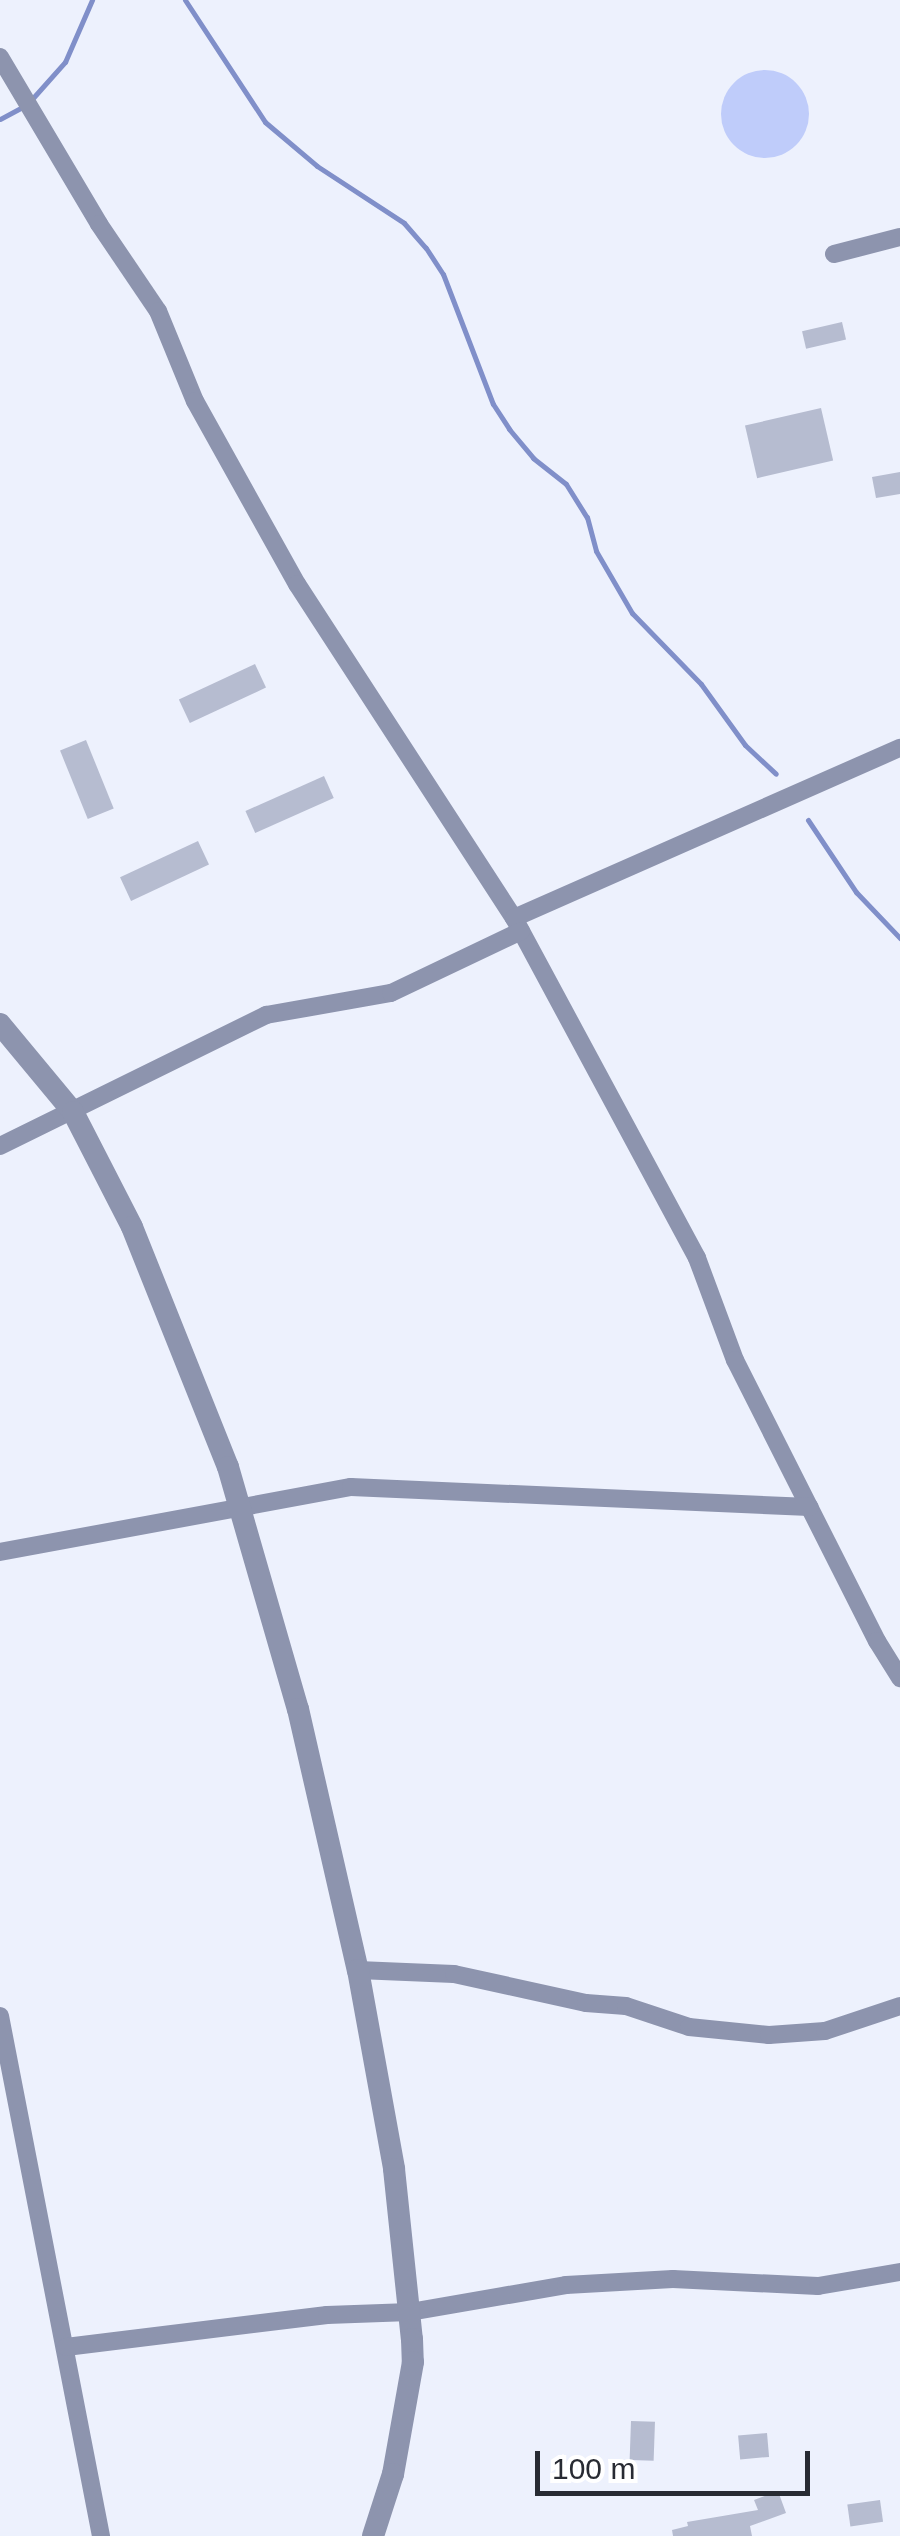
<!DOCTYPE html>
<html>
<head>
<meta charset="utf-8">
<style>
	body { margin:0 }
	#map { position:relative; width:900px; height:2536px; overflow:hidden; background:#edf1fd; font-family:Arial,sans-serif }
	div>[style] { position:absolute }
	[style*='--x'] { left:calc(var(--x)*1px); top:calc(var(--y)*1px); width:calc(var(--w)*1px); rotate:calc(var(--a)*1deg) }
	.green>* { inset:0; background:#bfccfa }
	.round { border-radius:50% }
	.stream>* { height:5px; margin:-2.5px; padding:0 2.5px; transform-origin:2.5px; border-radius:2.5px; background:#808fc9 }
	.building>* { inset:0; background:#b6bcd0; transform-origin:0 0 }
	.minor>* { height:18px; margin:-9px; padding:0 9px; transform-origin:9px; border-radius:9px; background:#8d94ae }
	.tertiary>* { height:22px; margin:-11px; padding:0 11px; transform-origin:11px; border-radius:11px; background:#8d94ae }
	span { translate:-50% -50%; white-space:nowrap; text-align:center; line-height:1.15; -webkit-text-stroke:10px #fff; paint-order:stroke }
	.scale { position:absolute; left:535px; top:2451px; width:275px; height:45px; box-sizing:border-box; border:5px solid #282b33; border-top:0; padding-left:12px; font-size:30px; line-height:35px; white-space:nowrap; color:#282b33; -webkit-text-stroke:8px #fff; paint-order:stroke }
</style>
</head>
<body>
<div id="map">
	<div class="green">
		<i class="round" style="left:721px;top:70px;width:88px;height:88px"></i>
	</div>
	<div class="stream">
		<i style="--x:185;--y:0;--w:146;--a:56.7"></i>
		<i style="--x:265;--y:122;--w:68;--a:40.2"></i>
		<i style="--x:317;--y:166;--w:104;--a:33.2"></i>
		<i style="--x:404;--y:223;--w:33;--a:49"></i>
		<i style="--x:426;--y:248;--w:31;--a:57"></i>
		<i style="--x:443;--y:274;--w:139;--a:69"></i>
		<i style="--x:493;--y:404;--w:30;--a:57"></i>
		<i style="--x:509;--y:429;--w:38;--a:50"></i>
		<i style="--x:533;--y:458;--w:42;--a:38.2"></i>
		<i style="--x:566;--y:484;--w:39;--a:58"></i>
		<i style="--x:587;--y:517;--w:35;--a:75"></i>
		<i style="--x:596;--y:551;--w:72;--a:59.9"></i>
		<i style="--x:632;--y:613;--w:99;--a:45.8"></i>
		<i style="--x:701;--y:684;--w:75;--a:54.2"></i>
		<i style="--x:745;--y:745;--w:42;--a:43.1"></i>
		<i style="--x:32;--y:99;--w:50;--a:-48.3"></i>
		<i style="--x:65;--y:62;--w:68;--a:-66.5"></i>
		<i style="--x:0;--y:119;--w:27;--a:-28"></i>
		<i style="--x:808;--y:820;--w:87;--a:56.3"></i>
		<i style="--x:856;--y:892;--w:64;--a:46.3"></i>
	</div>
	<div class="building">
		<i style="left:842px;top:322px;width:18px;height:41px;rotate:77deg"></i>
		<i style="left:821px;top:408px;width:54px;height:78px;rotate:77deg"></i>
		<i style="clip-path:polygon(900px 472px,900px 494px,876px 498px,872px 477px)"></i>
		<i style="left:255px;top:664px;width:26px;height:84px;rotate:65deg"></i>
		<i style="left:86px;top:740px;width:74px;height:28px;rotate:68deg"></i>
		<i style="left:324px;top:776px;width:24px;height:86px;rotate:66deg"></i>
		<i style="left:198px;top:841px;width:26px;height:86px;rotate:65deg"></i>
		<i style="left:631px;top:2421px;width:24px;height:39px;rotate:2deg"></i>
		<i style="left:767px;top:2433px;width:24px;height:29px;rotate:85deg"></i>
		<i style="clip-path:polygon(778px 2491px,786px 2513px,750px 2526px,752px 2536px,673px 2536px,672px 2530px,688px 2526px,687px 2522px,758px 2510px,754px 2500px)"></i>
		<i style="left:880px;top:2500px;width:22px;height:33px;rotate:82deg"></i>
	</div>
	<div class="minor">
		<i style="--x:0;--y:57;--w:194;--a:59.3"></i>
		<i style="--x:99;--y:224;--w:105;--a:55.9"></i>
		<i style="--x:158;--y:311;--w:97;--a:67.7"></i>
		<i style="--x:195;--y:401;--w:210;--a:60.9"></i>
		<i style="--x:297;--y:584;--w:398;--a:57"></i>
		<i style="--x:514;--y:918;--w:386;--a:61.7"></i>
		<i style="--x:697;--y:1258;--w:109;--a:69.6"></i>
		<i style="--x:735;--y:1360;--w:315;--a:63.2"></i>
		<i style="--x:877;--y:1641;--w:44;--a:58.1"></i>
		<i style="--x:834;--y:254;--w:68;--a:-14.4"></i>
		<i style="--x:514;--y:918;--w:422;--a:-23.8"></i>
		<i style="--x:0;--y:1146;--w:297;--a:-26.2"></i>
		<i style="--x:266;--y:1015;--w:127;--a:-10"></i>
		<i style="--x:391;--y:993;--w:144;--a:-25.5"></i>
		<i style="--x:0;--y:1552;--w:357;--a:-10.5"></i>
		<i style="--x:351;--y:1487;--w:459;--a:2.5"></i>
		<i style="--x:358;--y:1970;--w:96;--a:2.4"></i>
		<i style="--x:454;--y:1974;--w:135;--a:12.4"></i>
		<i style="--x:586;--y:2003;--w:40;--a:4.3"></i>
		<i style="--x:626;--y:2006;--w:66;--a:18.4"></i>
		<i style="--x:689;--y:2027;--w:80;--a:5.7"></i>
		<i style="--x:769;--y:2035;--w:56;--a:-4.1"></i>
		<i style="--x:825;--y:2031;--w:79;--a:-18.4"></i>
		<i style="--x:0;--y:2016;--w:530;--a:79.01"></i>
		<i style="--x:66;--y:2347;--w:263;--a:-7"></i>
		<i style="--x:327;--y:2315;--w:83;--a:-2.1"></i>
		<i style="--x:410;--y:2312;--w:158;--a:-9.8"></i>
		<i style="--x:566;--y:2285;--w:107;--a:-3.2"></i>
		<i style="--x:673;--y:2279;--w:145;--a:2.8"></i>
		<i style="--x:818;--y:2286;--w:83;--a:-9.7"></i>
	</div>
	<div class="tertiary">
		<i style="--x:0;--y:1024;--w:114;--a:50.3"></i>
		<i style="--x:73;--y:1112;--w:129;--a:62.8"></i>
		<i style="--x:132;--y:1227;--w:258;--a:68.2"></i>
		<i style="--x:228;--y:1467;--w:252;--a:73.9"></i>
		<i style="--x:298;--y:1709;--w:268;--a:77.1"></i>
		<i style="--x:358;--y:1970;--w:202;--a:79.7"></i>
		<i style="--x:394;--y:2169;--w:171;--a:84"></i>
		<i style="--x:412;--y:2339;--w:23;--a:88"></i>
		<i style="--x:413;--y:2362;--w:114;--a:100.1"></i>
		<i style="--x:393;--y:2474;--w:65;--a:107.9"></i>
	</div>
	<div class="scale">100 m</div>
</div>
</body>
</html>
